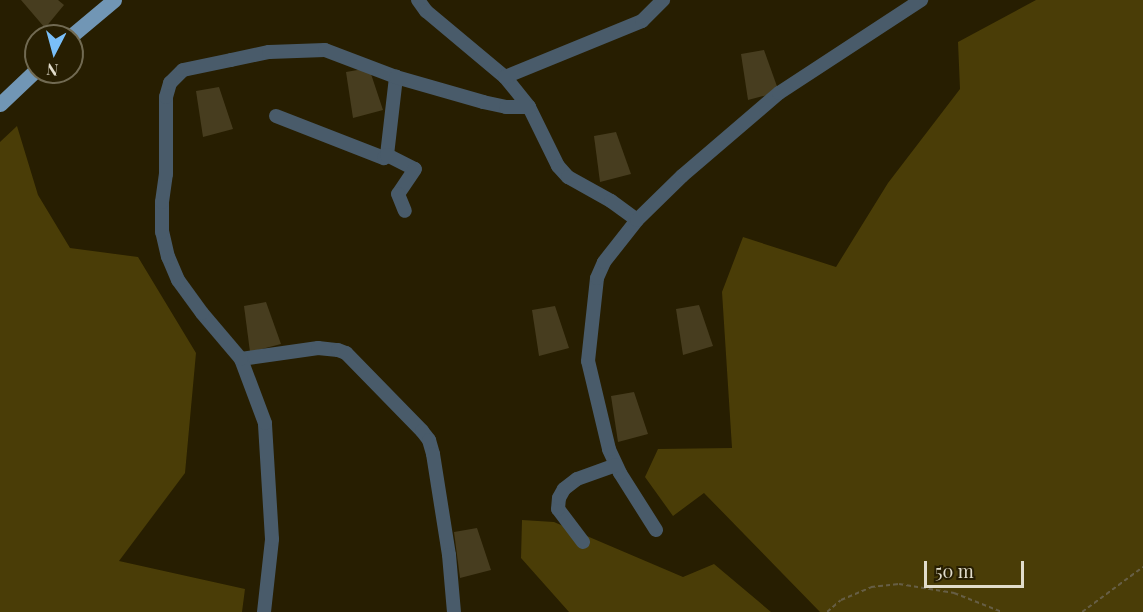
<!DOCTYPE html>
<html>
<head>
<meta charset="utf-8">
<style>
	body { margin:0 }
	#map { position:relative; width:1143px; height:612px; overflow:hidden; background:#271e01; font-family:"Playfair Display",serif }
	div>[style] { position:absolute }
	[style*='--x'] { left:calc(var(--x)*1px); top:calc(var(--y)*1px); width:calc(var(--w)*1px); rotate:calc(var(--a)*1deg) }
	.green>* { inset:0; background:#4a3d07 }
	.building>* { inset:0; background:#473d1f }
	.path>* { height:2px; margin-top:-1px; transform-origin:0; background:repeating-linear-gradient(90deg,#665e45 0 4.5px,transparent 0 7.5px) }
	.minor>* { height:14px; margin:-7px; padding:0 7px; transform-origin:7px; border-radius:7px; background:#495b6a }
	.major>* { height:15px; margin:-7.5px; padding:0 7.5px; transform-origin:7.5px; border-radius:7.5px; background:#7196b5 }
	span { translate:-50% -50%; white-space:nowrap; text-align:center; line-height:1.15; -webkit-text-stroke:5px #271e01; paint-order:stroke }
	.north { position:absolute; left:24px; top:24px; width:60px; height:60px; box-sizing:border-box; background:#271e01; border:2px solid #716a52; border-radius:50%; rotate:186deg; font-size:16px; font-weight:700; line-height:24px; text-align:center; color:#e1dccb }
	.north::after { content:''; display:block; margin:auto; width:21px; height:27px; background:#7abff8; clip-path:polygon(50% 0,100% 100%,50% 72%,0 100%) }
	.scale { position:absolute; left:924px; top:561px; width:100px; height:27px; box-sizing:border-box; border:3px solid #e1dccb; border-top:0; padding-left:8px; font-size:18px; line-height:21px; white-space:nowrap; color:#e1dccb; -webkit-text-stroke:4px #271e01; paint-order:stroke }
</style>
</head>
<body>
<div id="map">
	<div class="green">
		<i style="clip-path:polygon(1036px 0,1143px 0,1143px 612px,820px 612px,704px 493px,673px 516px,645px 477px,658px 449px,732px 448px,722px 292px,743px 237px,836px 267px,888px 183px,960px 89px,958px 42px)"></i>
		<i style="clip-path:polygon(17px 126px,38px 195px,70px 248px,138px 257px,196px 353px,185px 473px,119px 561px,245px 589px,242px 612px,0 612px,0 142px)"></i>
		<i style="clip-path:polygon(522px 520px,554px 522px,683px 577px,714px 564px,771px 612px,569px 612px,521px 558px)"></i>
	</div>
	<div class="building">
		<i style="clip-path:polygon(21px 0,58px 0,64px 5px,45px 28px)"></i>
		<i style="clip-path:polygon(764px 50px,779px 92px,748px 100px,741px 54px)"></i>
		<i style="clip-path:polygon(369px 68px,383px 110px,353px 118px,346px 72px)"></i>
		<i style="clip-path:polygon(219px 87px,233px 129px,203px 137px,196px 91px)"></i>
		<i style="clip-path:polygon(616px 132px,631px 174px,600px 182px,594px 136px)"></i>
		<i style="clip-path:polygon(266px 302px,281px 344px,250px 352px,244px 306px)"></i>
		<i style="clip-path:polygon(699px 305px,713px 346px,683px 355px,676px 309px)"></i>
		<i style="clip-path:polygon(555px 306px,569px 348px,539px 356px,532px 310px)"></i>
		<i style="clip-path:polygon(634px 392px,648px 434px,618px 442px,611px 396px)"></i>
		<i style="clip-path:polygon(477px 528px,491px 570px,460px 578px,454px 532px)"></i>
	</div>
	<div class="path">
		<i style="--x:827;--y:612;--w:18;--a:-41"></i>
		<i style="--x:841;--y:600;--w:33;--a:-23"></i>
		<i style="--x:871;--y:587;--w:28;--a:-6"></i>
		<i style="--x:899;--y:584;--w:56;--a:9.3"></i>
		<i style="--x:954;--y:593;--w:52;--a:21.6"></i>
		<i style="--x:1082;--y:612;--w:76;--a:-36.4"></i>
	</div>
	<div class="minor">
		<i style="--x:418;--y:0;--w:14;--a:54"></i>
		<i style="--x:426;--y:11;--w:103;--a:39.9"></i>
		<i style="--x:505;--y:77;--w:38;--a:51"></i>
		<i style="--x:529;--y:107;--w:66;--a:63.8"></i>
		<i style="--x:558;--y:166;--w:15;--a:48"></i>
		<i style="--x:568;--y:177;--w:49;--a:29.2"></i>
		<i style="--x:611;--y:201;--w:32;--a:36"></i>
		<i style="--x:505;--y:77;--w:148;--a:-22.2"></i>
		<i style="--x:642;--y:21;--w:30;--a:-45"></i>
		<i style="--x:276;--y:116;--w:116;--a:21.3"></i>
		<i style="--x:384;--y:158;--w:4;--a:-45"></i>
		<i style="--x:387;--y:155;--w:79;--a:-83.4"></i>
		<i style="--x:387;--y:155;--w:31;--a:27"></i>
		<i style="--x:415;--y:169;--w:30;--a:124"></i>
		<i style="--x:398;--y:194;--w:18;--a:68"></i>
		<i style="--x:241;--y:359;--w:78;--a:-8.1"></i>
		<i style="--x:318;--y:348;--w:20;--a:6"></i>
		<i style="--x:338;--y:350;--w:9;--a:21"></i>
		<i style="--x:346;--y:353;--w:109;--a:45.7"></i>
		<i style="--x:422;--y:431;--w:11;--a:52"></i>
		<i style="--x:429;--y:440;--w:15;--a:74"></i>
		<i style="--x:433;--y:454;--w:102;--a:81"></i>
		<i style="--x:449;--y:555;--w:57;--a:85"></i>
		<i style="--x:656;--y:530;--w:67;--a:-122.3"></i>
		<i style="--x:620;--y:473;--w:26;--a:-115"></i>
		<i style="--x:609;--y:449;--w:90;--a:-103.4"></i>
		<i style="--x:588;--y:361;--w:83;--a:-83.8"></i>
		<i style="--x:597;--y:278;--w:17;--a:-66"></i>
		<i style="--x:604;--y:262;--w:53;--a:-51.8"></i>
		<i style="--x:637;--y:220;--w:63;--a:-44.4"></i>
		<i style="--x:682;--y:176;--w:128;--a:-40.6"></i>
		<i style="--x:779;--y:93;--w:170;--a:-33.2"></i>
		<i style="--x:583;--y:542;--w:41;--a:-127.1"></i>
		<i style="--x:558;--y:509;--w:11;--a:-85"></i>
		<i style="--x:559;--y:498;--w:10;--a:-61"></i>
		<i style="--x:564;--y:489;--w:16;--a:-38"></i>
		<i style="--x:577;--y:479;--w:41;--a:-19.7"></i>
		<i style="--x:264;--y:612;--w:73;--a:-83.7"></i>
		<i style="--x:272;--y:539;--w:116;--a:-93.5"></i>
		<i style="--x:265;--y:423;--w:68;--a:-110.6"></i>
		<i style="--x:241;--y:359;--w:60;--a:-130.3"></i>
		<i style="--x:202;--y:313;--w:41;--a:-126"></i>
		<i style="--x:178;--y:280;--w:25;--a:-113"></i>
		<i style="--x:168;--y:257;--w:26;--a:-103"></i>
		<i style="--x:162;--y:232;--w:30;--a:-90"></i>
		<i style="--x:162;--y:202;--w:28;--a:-82"></i>
		<i style="--x:166;--y:174;--w:77;--a:-90"></i>
		<i style="--x:166;--y:97;--w:15;--a:-74"></i>
		<i style="--x:170;--y:83;--w:18;--a:-45"></i>
		<i style="--x:183;--y:70;--w:49;--a:-11.8"></i>
		<i style="--x:231;--y:60;--w:39;--a:-12"></i>
		<i style="--x:269;--y:52;--w:56;--a:-2"></i>
		<i style="--x:325;--y:50;--w:76;--a:20.8"></i>
		<i style="--x:396;--y:77;--w:91;--a:16"></i>
		<i style="--x:483;--y:102;--w:24;--a:12"></i>
		<i style="--x:506;--y:107;--w:23;--a:0"></i>
	</div>
	<div class="major">
		<i style="--x:71;--y:36;--w:56;--a:-39.9"></i>
		<i style="--x:0;--y:104;--w:50;--a:-43.4"></i>
	</div>
	<div class="north">N</div>
	<div class="scale">50 m</div>
</div>
</body>
</html>
